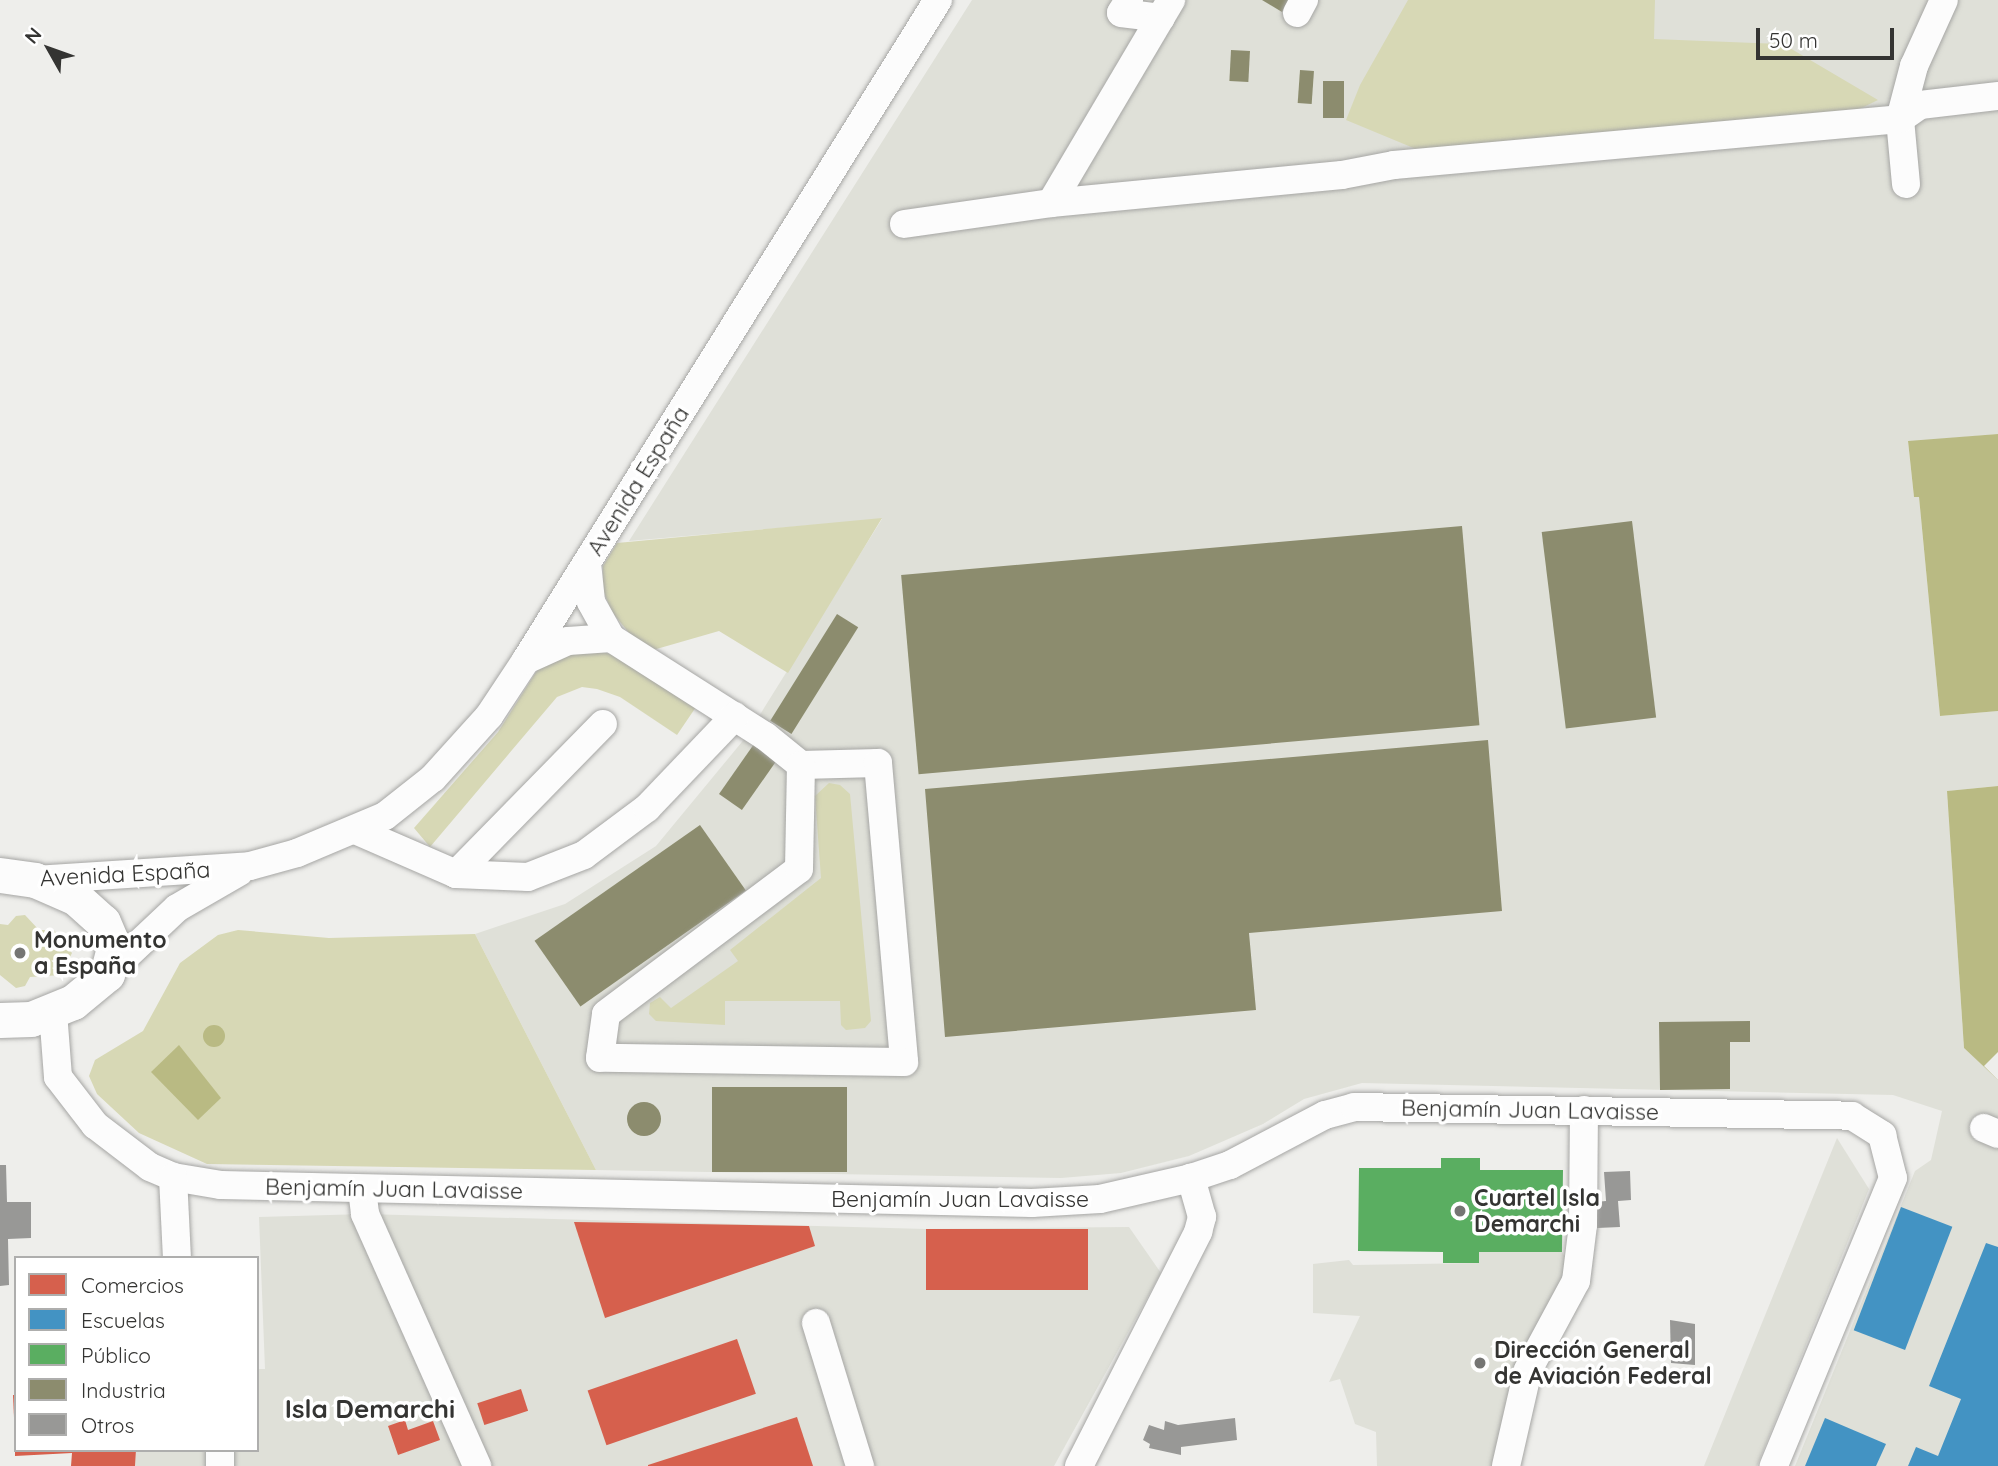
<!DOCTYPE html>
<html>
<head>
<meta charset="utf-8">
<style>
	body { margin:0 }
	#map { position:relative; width:1998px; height:1466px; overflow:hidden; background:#eeeeeb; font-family:Quicksand,sans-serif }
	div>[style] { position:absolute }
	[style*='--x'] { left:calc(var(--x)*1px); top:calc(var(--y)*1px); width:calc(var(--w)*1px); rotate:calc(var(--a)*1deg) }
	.built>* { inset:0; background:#dfe0d8 }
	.green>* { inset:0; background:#d7d8b5 }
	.water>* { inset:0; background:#b9ba83 }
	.round { border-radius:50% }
	.pier>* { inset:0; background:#eeeeeb }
	.shops>* { inset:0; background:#d6604d; transform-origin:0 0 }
	.schools>* { inset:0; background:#4393c3; transform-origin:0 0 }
	.public>* { inset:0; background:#5aae61 }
	.industry>* { inset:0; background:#8c8c6e; transform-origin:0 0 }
	.building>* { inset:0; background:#989896 }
	.roads { filter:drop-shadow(0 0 2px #a6a6a4) drop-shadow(0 0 2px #a6a6a4) }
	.minor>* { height:28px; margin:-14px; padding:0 14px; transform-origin:14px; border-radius:14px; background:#fcfcfc }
	.major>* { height:35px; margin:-17.5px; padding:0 17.5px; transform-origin:17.5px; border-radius:17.5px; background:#fcfcfc }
	.dots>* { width:19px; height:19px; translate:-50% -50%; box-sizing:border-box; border:4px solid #fff; border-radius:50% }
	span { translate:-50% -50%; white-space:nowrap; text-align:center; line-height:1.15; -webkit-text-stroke:7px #fff; paint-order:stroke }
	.street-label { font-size:23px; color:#343432 }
	.poi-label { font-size:23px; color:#343432; font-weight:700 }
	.left { translate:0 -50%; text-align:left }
	.quarter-label { font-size:26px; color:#343432; font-weight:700 }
	.legend { position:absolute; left:14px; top:1256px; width:245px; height:196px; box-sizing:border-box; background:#fff; border:2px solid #aeaead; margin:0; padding:9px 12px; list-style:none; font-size:21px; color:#343432 }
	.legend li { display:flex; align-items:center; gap:14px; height:35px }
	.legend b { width:35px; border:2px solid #aeaead }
	.north { position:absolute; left:14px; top:14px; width:70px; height:70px; -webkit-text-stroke:5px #fff; paint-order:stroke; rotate:310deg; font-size:19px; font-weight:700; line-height:28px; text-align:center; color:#343432 }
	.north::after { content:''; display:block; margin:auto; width:24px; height:32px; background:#343432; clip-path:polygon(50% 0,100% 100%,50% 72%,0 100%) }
	.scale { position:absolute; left:1756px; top:28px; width:138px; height:32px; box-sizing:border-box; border:4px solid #343432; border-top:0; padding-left:9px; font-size:21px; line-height:24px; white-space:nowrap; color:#343432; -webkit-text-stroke:5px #fff; paint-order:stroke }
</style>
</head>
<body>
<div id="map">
	<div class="built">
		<i style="clip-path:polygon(972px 0,1998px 0,1998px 434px,1908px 442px,1914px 497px,1919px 497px,1940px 716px,1998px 711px,1998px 786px,1947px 791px,1964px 1048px,1998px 1080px,1998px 1466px,1795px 1466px,1915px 1171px,1931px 1160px,1942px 1111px,1893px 1095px,1362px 1083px,1304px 1099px,1263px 1124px,1189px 1156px,1121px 1173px,1061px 1178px,596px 1170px,475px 934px,565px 904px,656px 846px,746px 737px,882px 519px,629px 541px)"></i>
		<i style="clip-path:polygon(1837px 1138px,1869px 1189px,1757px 1466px,1704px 1466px)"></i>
		<i style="clip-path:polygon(365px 1214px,926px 1229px,1129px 1227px,1161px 1273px,1054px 1466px,135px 1466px,136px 1450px,257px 1450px,257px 1369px,265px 1369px,259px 1217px)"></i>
		<i style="clip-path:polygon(1479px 1252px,1562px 1252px,1566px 1258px,1547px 1353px,1513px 1466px,1377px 1466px,1376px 1432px,1355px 1424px,1340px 1379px,1329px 1382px,1360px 1316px,1313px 1313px,1313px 1264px,1349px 1260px,1353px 1265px,1478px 1263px)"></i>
	</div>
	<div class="green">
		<i style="clip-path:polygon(1408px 0,1655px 0,1654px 39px,1783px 44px,1878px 100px,1845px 116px,1428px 154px,1346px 120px,1360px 85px)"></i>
		<i style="clip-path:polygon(882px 518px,788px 673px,719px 631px,653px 650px,629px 633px,612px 612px,603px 590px,603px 566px,617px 543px)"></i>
		<i style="clip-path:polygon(591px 648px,619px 657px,696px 707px,677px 735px,620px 697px,597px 689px,582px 687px,557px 697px,430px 847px,414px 828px,498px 732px,543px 661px)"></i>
		<i style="clip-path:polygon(829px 783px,840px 785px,850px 794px,871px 1021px,865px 1028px,846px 1030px,841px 1025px,840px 1001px,725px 1001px,725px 1025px,656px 1021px,649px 1014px,650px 1003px,660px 997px,671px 1008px,738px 961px,730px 950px,821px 878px,815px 796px)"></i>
		<i style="clip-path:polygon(25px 915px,39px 930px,54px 930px,72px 953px,61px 975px,30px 977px,25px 986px,16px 988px,0 975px,0 924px,8px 925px,16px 916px)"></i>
		<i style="clip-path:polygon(238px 930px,329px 938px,475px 934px,596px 1170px,207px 1164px,139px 1133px,97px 1094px,89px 1076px,95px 1060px,143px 1031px,180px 963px,218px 935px)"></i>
	</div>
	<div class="water">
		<i style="clip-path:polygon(1998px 434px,1998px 711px,1940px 716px,1919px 497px,1914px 497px,1908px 441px)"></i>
		<i style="clip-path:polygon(1998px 786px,1998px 1080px,1964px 1048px,1947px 791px)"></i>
		<i class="round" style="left:203px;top:1025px;width:22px;height:22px"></i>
		<i style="clip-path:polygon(179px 1045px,221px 1098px,198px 1120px,151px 1072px)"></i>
	</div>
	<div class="pier">
		<i style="clip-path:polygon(1998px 1052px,1998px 1080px,1984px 1066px)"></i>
	</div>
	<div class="shops">
		<i style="clip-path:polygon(574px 1222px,809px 1226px,815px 1246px,605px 1318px)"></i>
		<i style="left:926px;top:1229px;width:162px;height:61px"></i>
		<i style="left:737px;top:1339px;width:58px;height:158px;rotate:71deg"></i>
		<i style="left:521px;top:1389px;width:23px;height:46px;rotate:72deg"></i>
		<i style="clip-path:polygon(13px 1395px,16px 1395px,16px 1417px,14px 1417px)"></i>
		<i style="clip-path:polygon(797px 1417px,813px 1466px,648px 1466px,648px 1465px)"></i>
		<i style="clip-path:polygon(405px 1420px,408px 1430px,433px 1421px,440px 1440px,398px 1455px,388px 1426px)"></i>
		<i style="clip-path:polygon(15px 1450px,136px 1450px,135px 1466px,71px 1466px,72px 1453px,15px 1456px)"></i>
	</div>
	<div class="schools">
		<i style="left:1901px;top:1207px;width:55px;height:132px;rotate:21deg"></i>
		<i style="clip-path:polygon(1986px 1243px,1998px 1247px,1998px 1466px,1908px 1466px,1916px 1447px,1938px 1456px,1961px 1399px,1929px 1386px)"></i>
		<i style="clip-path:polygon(1825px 1418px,1886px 1444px,1876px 1466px,1805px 1466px)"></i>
	</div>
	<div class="public">
		<i style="clip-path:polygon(1441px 1158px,1480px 1158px,1480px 1170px,1563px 1170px,1562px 1252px,1479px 1252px,1479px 1263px,1443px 1263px,1443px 1252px,1358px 1251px,1359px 1168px,1441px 1168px)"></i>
	</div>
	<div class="industry">
		<i style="clip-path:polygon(1262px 0,1289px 0,1282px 12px)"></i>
		<i style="left:1231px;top:50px;width:19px;height:31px;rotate:3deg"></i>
		<i style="left:1300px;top:70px;width:14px;height:33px;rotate:4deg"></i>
		<i style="left:1323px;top:81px;width:21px;height:37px"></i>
		<i style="left:1632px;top:521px;width:198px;height:91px;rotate:83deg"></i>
		<i style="left:1462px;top:526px;width:200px;height:563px;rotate:85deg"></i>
		<i style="left:837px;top:614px;width:25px;height:126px;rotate:32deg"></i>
		<i style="clip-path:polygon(1488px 740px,1502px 911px,1249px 933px,1256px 1010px,945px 1037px,925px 789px)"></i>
		<i style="left:754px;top:744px;width:28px;height:61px;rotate:35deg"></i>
		<i style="left:700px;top:825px;width:80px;height:202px;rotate:55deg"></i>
		<i style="clip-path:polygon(1750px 1021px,1750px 1042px,1730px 1042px,1730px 1089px,1660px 1090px,1659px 1022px)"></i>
		<i style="left:712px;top:1087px;width:135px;height:85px"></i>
		<i class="round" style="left:627px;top:1102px;width:34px;height:34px"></i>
	</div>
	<div class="building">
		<i style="clip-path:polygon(0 1165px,6px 1165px,7px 1202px,31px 1202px,31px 1238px,8px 1239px,9px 1285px,0 1286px)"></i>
		<i style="clip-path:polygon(1630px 1171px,1631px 1200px,1618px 1201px,1620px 1227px,1597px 1228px,1595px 1202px,1606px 1201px,1604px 1172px)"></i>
		<i style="clip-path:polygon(1670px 1320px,1695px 1324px,1695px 1365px,1671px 1363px)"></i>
		<i style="clip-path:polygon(1235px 1418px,1237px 1440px,1181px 1447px,1181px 1455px,1149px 1448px,1150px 1444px,1143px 1440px,1149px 1425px,1164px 1430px,1165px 1421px,1178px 1425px)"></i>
	</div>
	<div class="roads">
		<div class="minor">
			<i style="--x:1129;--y:0;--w:15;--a:122"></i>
			<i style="--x:1121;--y:13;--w:40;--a:7.1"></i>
			<i style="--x:1297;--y:13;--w:15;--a:-62"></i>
			<i style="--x:1906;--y:184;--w:65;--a:-95.3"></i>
			<i style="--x:1900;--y:119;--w:55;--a:-75.2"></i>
			<i style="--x:1914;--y:66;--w:72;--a:-65.6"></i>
			<i style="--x:1051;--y:203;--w:236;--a:-59.4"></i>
			<i style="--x:904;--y:224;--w:148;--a:-8.1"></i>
			<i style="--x:1051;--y:203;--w:292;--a:-5.5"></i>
			<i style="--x:1342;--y:175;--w:53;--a:-10.9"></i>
			<i style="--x:1394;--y:165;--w:508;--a:-5.19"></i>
			<i style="--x:1900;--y:119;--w:24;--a:-35"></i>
			<i style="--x:1920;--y:105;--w:79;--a:-6.6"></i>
			<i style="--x:587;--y:563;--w:39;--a:84"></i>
			<i style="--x:591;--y:602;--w:41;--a:60.9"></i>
			<i style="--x:611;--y:638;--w:183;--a:32.5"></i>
			<i style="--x:765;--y:736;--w:46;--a:38.9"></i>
			<i style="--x:801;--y:765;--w:77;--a:-1.5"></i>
			<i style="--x:878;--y:763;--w:300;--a:85"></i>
			<i style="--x:904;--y:1062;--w:304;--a:-179.2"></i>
			<i style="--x:600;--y:1058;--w:44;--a:-82.2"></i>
			<i style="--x:606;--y:1014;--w:241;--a:-36.9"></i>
			<i style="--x:799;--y:869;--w:104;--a:-88.9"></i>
			<i style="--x:526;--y:660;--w:46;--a:-24.3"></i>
			<i style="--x:568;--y:641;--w:43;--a:-4"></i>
			<i style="--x:355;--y:830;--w:110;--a:23.5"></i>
			<i style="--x:456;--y:874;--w:72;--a:2.4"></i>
			<i style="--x:528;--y:877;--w:60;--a:-21.4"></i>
			<i style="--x:584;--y:855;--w:79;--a:-36.7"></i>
			<i style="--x:647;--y:808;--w:127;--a:-46.3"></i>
			<i style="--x:456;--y:874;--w:210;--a:-45.6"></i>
			<i style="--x:35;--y:880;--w:215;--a:-3.7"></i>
			<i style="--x:250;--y:866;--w:49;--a:-15.5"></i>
			<i style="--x:297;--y:853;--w:95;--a:-22.8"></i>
			<i style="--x:385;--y:816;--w:61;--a:-38.4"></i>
			<i style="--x:433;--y:778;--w:84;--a:-47.9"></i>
			<i style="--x:489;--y:716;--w:67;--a:-56.5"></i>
			<i style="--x:526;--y:660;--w:778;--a:-58.03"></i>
			<i style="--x:107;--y:974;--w:96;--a:-43.3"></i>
			<i style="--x:177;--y:908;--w:72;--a:-30.1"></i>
			<i style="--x:53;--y:1012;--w:65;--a:85.6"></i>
			<i style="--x:58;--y:1077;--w:61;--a:52.4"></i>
			<i style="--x:95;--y:1125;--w:69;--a:37.4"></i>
			<i style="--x:150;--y:1167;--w:25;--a:23"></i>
			<i style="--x:173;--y:1177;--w:49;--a:9.5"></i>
			<i style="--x:221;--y:1185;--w:811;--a:1.27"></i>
			<i style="--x:1032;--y:1203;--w:68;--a:-3.4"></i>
			<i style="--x:1100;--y:1199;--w:93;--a:-13"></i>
			<i style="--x:1191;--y:1178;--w:41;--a:-18.4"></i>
			<i style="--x:1230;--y:1165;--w:107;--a:-27.8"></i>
			<i style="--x:1325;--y:1115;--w:30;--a:-15"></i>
			<i style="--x:1354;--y:1107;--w:498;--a:1"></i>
			<i style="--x:1852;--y:1116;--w:36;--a:32"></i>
			<i style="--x:1882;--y:1135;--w:44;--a:75.7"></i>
			<i style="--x:1893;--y:1178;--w:312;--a:112.5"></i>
			<i style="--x:1984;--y:1128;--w:15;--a:23"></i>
			<i style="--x:173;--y:1177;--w:81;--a:87.2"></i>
			<i style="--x:362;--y:1189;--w:25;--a:83"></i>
			<i style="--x:365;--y:1214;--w:276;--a:66"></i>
			<i style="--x:816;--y:1323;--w:150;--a:72.9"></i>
			<i style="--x:220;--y:1450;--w:16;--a:90"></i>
			<i style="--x:1079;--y:1466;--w:263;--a:-63"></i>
			<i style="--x:1198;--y:1232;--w:16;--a:-75"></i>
			<i style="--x:1202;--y:1217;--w:41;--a:-105.8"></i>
			<i style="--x:1506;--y:1466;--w:98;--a:-77.1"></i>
			<i style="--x:1528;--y:1370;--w:101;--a:-61.7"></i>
			<i style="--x:1576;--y:1281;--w:56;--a:-82.9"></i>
			<i style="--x:1583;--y:1225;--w:115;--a:-89.5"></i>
		</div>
		<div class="major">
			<i style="--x:0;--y:875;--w:35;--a:8"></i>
			<i style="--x:35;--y:880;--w:45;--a:23.7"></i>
			<i style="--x:76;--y:898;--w:36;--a:42"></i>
			<i style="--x:103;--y:922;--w:28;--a:67"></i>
			<i style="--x:114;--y:948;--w:27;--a:105"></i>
			<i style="--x:107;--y:974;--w:44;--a:140.5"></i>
			<i style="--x:73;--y:1002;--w:45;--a:158"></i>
			<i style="--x:31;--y:1019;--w:31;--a:178"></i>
		</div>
	</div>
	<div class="dots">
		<i style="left:20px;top:953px;background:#757573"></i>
		<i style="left:1460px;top:1211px;background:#757573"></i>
		<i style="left:1480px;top:1363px;background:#757573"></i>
	</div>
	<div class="street-label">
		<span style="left:638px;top:481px;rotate:-58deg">Avenida España</span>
		<span style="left:125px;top:874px;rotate:-3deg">Avenida España</span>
		<span style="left:1530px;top:1110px;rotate:1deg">Benjamín Juan Lavaisse</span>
		<span style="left:394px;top:1189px;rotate:1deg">Benjamín Juan Lavaisse</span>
		<span style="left:960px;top:1199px">Benjamín Juan Lavaisse</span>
	</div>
	<div class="poi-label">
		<span class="left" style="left:34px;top:953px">Monumento<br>a España</span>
		<span class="left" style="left:1474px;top:1211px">Cuartel Isla<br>Demarchi</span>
		<span class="left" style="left:1494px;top:1363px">Dirección General<br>de Aviación Federal</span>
	</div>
	<div class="quarter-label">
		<span style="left:370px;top:1409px">Isla Demarchi</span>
	</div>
	<ul class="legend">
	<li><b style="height:19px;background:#d6604d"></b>Comercios</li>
	<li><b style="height:19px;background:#4393c3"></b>Escuelas</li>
	<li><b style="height:19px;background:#5aae61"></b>Público</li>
	<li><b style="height:19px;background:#8c8c6e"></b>Industria</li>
	<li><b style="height:19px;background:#989896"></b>Otros</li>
	</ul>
	<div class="north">N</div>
	<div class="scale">50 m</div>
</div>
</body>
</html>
